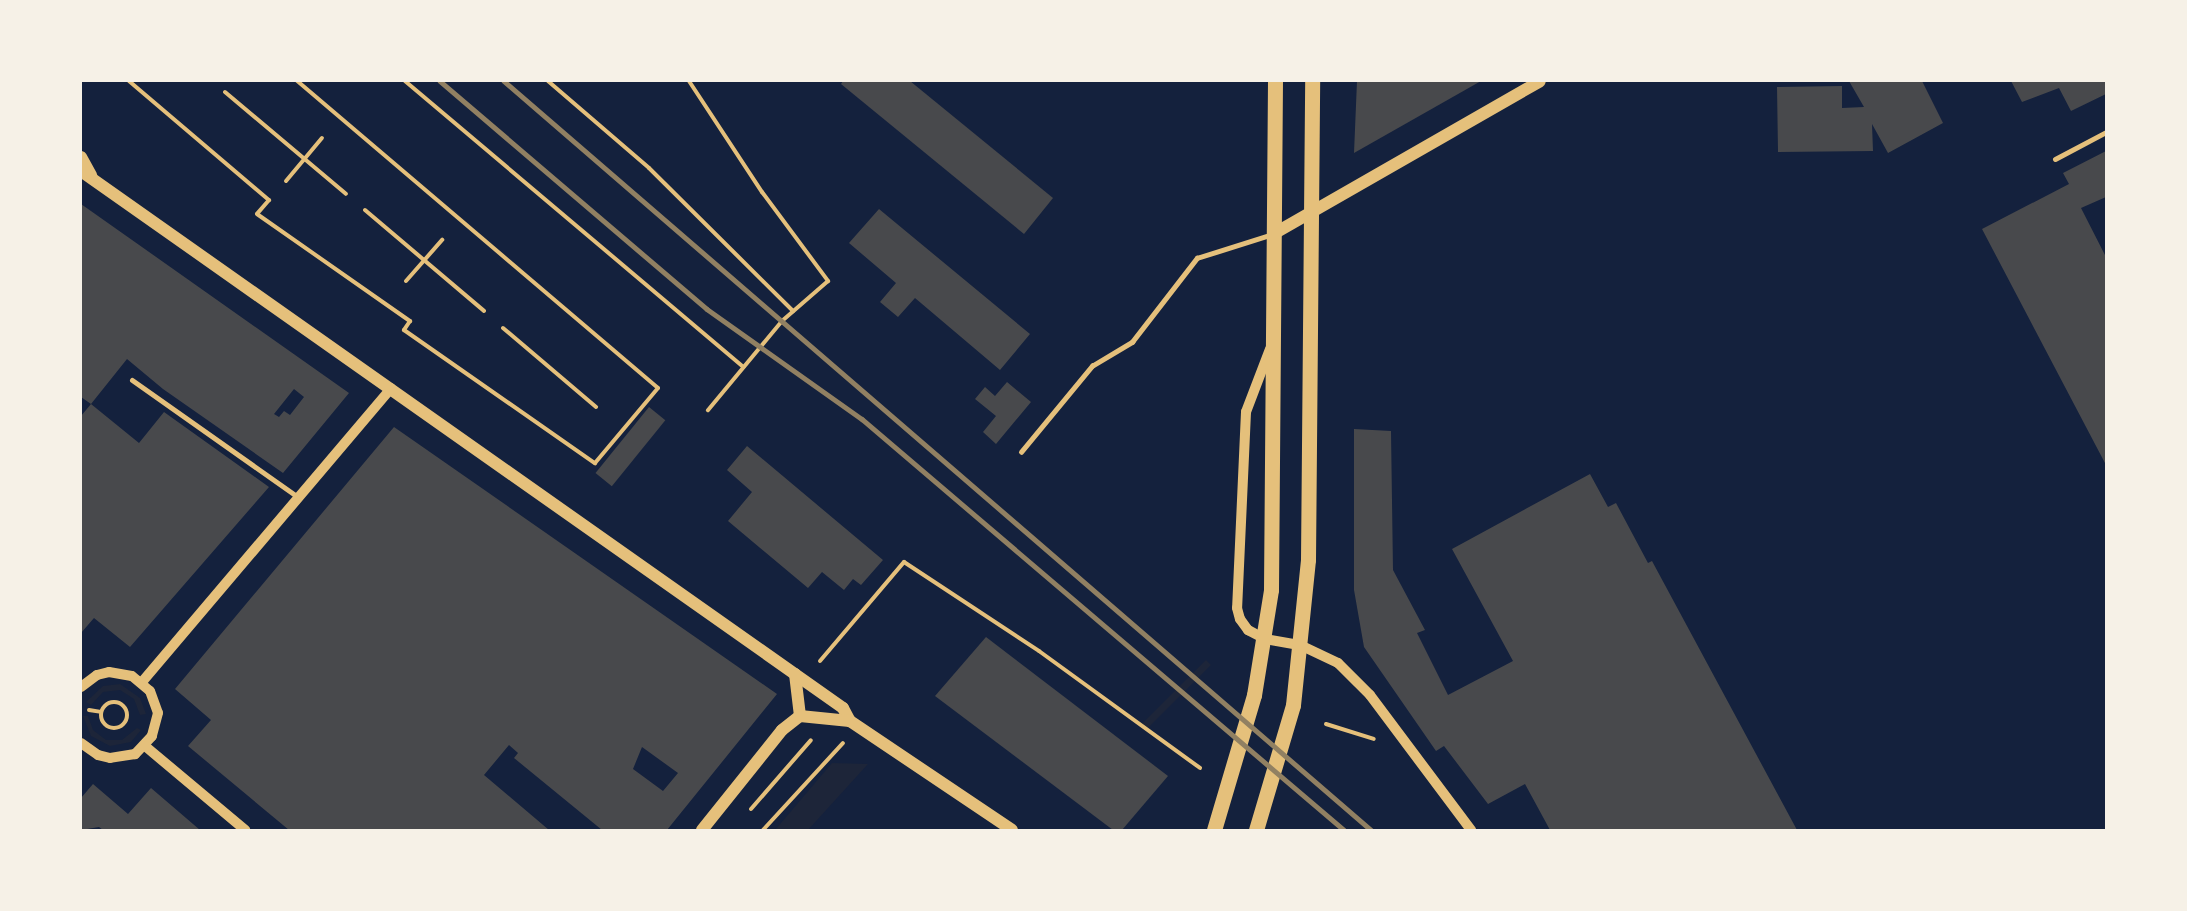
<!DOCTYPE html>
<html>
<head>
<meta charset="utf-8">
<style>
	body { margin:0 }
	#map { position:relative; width:2187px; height:911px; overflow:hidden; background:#14213d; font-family:Jost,sans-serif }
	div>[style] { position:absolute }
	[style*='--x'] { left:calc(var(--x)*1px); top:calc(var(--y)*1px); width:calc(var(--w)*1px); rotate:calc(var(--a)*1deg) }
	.green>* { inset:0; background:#1d2539; transform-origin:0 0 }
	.building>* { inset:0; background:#48494c; transform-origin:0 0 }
	.path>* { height:4px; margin:-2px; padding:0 2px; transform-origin:2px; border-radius:2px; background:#e5c07b }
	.path>.ring { margin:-2px; padding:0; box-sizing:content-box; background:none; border:4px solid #e5c07b; border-radius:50% }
	.service>* { height:4.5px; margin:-2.25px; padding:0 2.25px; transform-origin:2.25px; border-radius:2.25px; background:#e5c07b }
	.pedestrian>* { height:5px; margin:-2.5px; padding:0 2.5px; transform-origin:2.5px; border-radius:2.5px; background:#e5c07b }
	.tertiary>* { height:10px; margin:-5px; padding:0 5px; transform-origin:5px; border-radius:5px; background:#e5c07b }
	.secondary>* { height:12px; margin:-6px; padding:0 6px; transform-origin:6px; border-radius:6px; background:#e5c07b }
	.primary>* { height:15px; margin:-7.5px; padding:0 7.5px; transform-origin:7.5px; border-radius:7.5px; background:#e5c07b }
	.rail>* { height:4.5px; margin:-2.25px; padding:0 2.25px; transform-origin:2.25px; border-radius:2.25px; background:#918062 }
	span { translate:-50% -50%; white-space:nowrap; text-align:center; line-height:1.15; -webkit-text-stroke:5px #f6f1e7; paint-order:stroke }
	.frame { position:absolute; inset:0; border:82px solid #f6f1e7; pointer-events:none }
</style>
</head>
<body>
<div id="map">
	<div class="green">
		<i style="left:1206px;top:660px;width:7px;height:91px;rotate:45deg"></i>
		<i style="clip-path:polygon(120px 684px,140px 698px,146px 714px,140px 715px,134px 699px,120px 690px,103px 692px,91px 705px,86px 702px,103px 686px)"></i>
		<i style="clip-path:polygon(83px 716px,88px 716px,93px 730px,106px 740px,122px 740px,137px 728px,141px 730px,131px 742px,110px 746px,91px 736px)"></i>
		<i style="clip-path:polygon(832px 763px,868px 764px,808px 830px,775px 830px)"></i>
	</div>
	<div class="building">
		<i style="clip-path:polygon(843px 81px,910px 81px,1053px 198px,1024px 234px,841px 84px)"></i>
		<i style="clip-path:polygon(1357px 81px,1481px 81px,1354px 153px)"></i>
		<i style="clip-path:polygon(1849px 81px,1922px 81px,1943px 123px,1888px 153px,1872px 124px,1873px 151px,1778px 152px,1777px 87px,1842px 86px,1842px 108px,1864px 107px)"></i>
		<i style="clip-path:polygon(2011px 81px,2106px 81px,2106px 94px,2071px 111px,2059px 88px,2022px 102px)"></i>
		<i style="clip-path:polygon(2106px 151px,2106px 197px,2081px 208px,2106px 257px,2106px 465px,1982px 229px,2069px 184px,2063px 173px)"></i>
		<i style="clip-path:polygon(evenodd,81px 204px,349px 393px,283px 473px,163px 389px,127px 359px,91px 404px,81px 397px,81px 204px,294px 389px,304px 397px,290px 415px,284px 411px,279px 417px,274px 414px,294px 389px)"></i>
		<i style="clip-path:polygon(879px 209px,1030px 334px,1000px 370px,915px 298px,898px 317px,880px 302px,896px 283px,849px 243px)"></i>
		<i style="clip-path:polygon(1007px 382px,1031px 402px,996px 444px,983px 432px,996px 416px,975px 399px,985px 387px,995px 396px)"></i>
		<i style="clip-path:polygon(91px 404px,139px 443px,164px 412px,269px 487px,130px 647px,94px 618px,81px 633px,81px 416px)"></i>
		<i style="left:649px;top:407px;width:21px;height:85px;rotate:39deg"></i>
		<i style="clip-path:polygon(evenodd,394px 427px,777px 694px,667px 830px,602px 830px,514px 758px,518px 753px,509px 745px,484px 775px,549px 830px,289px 830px,188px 746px,211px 720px,175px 689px,394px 427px,642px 747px,678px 773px,663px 791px,633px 769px,642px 747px)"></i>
		<i style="clip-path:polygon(1354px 429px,1391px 431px,1393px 570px,1425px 630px,1417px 633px,1448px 695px,1513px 661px,1452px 549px,1590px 474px,1608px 507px,1616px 503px,1648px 563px,1652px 561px,1797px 830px,1550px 830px,1525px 784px,1488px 804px,1444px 746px,1436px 751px,1364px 647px,1354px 590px)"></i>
		<i style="clip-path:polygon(747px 446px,883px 560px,861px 585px,853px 579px,844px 590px,822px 572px,808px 588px,728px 521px,752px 492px,727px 470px)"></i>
		<i style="clip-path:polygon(986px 637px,1168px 776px,1122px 830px,1113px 830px,935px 696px)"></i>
		<i style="clip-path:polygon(93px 784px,128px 814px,151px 788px,200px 830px,103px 830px,99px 827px,81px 830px,81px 798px)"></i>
	</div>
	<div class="path">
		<i style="--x:129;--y:81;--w:184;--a:40.4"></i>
		<i style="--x:269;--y:200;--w:18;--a:131"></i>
		<i style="--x:257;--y:214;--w:187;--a:35"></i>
		<i style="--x:410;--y:321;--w:11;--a:124"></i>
		<i style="--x:404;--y:330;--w:233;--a:34.9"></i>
		<i style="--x:595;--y:463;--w:98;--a:-50"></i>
		<i style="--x:658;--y:388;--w:474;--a:-139.6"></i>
		<i style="--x:405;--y:81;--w:443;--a:40.2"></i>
		<i style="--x:548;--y:81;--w:133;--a:40.7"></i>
		<i style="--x:649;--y:168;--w:203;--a:44.8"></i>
		<i style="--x:689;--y:81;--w:133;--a:56.7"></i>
		<i style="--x:762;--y:192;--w:111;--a:53.4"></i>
		<i style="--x:828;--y:281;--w:61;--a:139"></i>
		<i style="--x:782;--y:321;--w:116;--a:129.7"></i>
		<i style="--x:225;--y:92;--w:158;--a:40.1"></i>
		<i style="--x:286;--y:181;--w:56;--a:-50.1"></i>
		<i style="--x:365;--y:210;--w:156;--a:40.3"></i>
		<i style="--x:406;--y:281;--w:55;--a:-48.7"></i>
		<i style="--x:503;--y:328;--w:122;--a:40.3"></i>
		<i style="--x:820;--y:661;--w:130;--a:-49.7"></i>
		<i style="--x:904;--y:562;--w:162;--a:33.4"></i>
		<i style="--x:1039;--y:651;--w:199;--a:36"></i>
		<i class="ring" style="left:101px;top:702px;width:22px;height:22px"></i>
		<i style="--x:89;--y:710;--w:12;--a:9"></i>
		<i style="--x:1326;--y:724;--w:50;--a:17.4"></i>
		<i style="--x:751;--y:809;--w:91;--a:-49"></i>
		<i style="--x:763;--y:830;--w:118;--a:-47.4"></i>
	</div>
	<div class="service">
		<i style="--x:1021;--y:452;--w:112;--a:-50.5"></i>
		<i style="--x:1092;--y:366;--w:47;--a:-31"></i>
		<i style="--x:1132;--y:342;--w:106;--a:-52.3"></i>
		<i style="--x:1197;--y:258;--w:77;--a:-17.5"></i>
	</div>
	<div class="pedestrian">
		<i style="--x:2055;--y:159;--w:58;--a:-27.9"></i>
		<i style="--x:132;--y:380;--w:203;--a:35.2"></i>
	</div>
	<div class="tertiary">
		<i style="--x:1270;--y:349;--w:67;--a:110.9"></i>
		<i style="--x:1246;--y:412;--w:196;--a:92.6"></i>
		<i style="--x:1237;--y:608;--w:11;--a:75"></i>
		<i style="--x:1240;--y:619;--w:14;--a:54"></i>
		<i style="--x:1248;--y:630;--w:19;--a:28"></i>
		<i style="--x:1265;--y:639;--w:36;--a:10"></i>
		<i style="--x:1300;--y:645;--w:42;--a:25.3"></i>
		<i style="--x:1338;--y:663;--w:45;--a:45"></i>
		<i style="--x:1370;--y:695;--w:169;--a:53.2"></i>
		<i style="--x:142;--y:682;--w:385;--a:-49.7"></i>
		<i style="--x:81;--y:687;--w:20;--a:-37"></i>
		<i style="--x:97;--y:675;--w:12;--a:-14"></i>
		<i style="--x:109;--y:672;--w:23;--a:10"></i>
		<i style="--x:132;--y:676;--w:23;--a:40"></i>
		<i style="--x:150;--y:691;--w:23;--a:70"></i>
		<i style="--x:158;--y:713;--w:24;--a:105"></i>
		<i style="--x:152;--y:736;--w:25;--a:133"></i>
		<i style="--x:135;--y:754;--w:25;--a:171"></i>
		<i style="--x:110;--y:758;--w:12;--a:-166"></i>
		<i style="--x:98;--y:755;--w:21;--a:-145"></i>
		<i style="--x:145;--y:746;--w:131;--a:40"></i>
	</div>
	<div class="secondary">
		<i style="--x:81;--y:157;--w:21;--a:61"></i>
		<i style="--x:81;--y:171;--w:932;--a:35.17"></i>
		<i style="--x:843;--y:708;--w:15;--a:62"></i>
		<i style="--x:850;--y:721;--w:195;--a:33.9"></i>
		<i style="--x:1275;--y:233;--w:305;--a:-29.8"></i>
		<i style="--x:795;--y:674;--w:42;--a:83.2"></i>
		<i style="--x:702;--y:830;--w:128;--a:-51.3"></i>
		<i style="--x:782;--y:730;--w:23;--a:-38"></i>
		<i style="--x:800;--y:716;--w:50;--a:5.7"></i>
	</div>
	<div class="primary">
		<i style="--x:1214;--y:830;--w:141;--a:-73.5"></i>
		<i style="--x:1254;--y:695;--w:106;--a:-80.8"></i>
		<i style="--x:1271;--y:590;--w:509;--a:-89.55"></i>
		<i style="--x:1256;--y:830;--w:130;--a:-73.5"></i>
		<i style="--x:1293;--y:705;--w:146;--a:-84.1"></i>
		<i style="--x:1308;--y:560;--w:479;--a:-89.5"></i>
	</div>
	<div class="rail">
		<i style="--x:440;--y:81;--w:351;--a:40.5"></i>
		<i style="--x:707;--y:309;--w:190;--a:35.4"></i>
		<i style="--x:862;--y:419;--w:633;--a:40.45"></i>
		<i style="--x:504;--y:81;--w:1146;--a:40.82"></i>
	</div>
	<div class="frame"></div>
</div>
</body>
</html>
